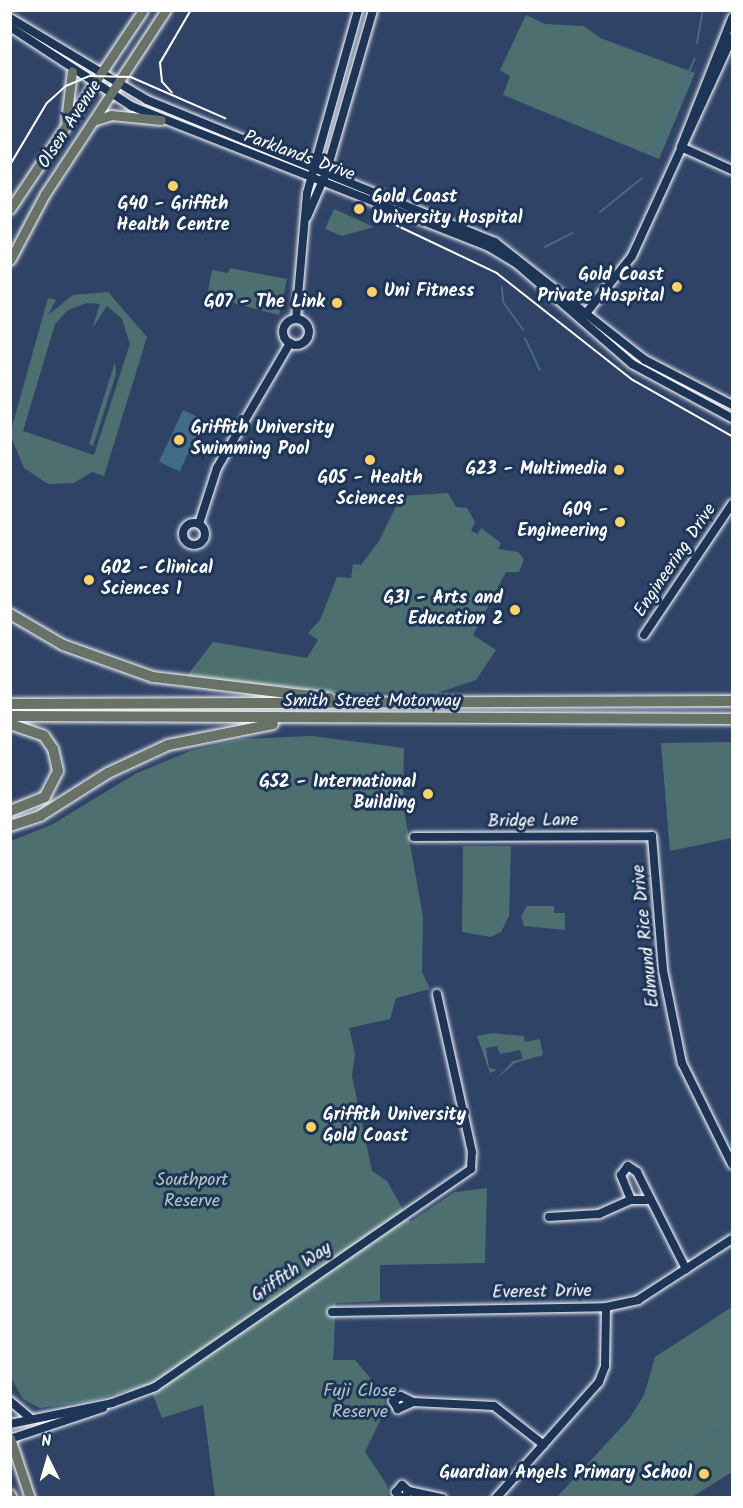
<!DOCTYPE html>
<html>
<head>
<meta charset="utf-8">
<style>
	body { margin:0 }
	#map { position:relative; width:743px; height:1508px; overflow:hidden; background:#2f4367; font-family:Kalam,sans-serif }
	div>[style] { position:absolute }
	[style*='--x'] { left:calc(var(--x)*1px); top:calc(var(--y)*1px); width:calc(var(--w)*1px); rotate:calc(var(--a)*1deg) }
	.green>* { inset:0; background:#4d6f6f }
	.water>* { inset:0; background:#416c86; transform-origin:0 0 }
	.stream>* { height:2px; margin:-1px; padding:0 1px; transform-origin:1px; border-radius:1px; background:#416c86 }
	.roads { filter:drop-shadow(0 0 2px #fff) drop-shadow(0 0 2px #fff) }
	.minor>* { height:8px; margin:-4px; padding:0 4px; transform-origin:4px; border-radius:4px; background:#1d3557 }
	.minor>.ring { margin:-4px; padding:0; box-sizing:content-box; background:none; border:8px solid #1d3557; border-radius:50% }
	.major>* { height:9px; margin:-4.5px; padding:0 4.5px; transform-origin:4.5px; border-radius:4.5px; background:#687266 }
	.highway>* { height:10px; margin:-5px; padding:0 5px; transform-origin:5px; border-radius:5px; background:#687266 }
	.tram>* { height:1.5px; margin:-0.75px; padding:0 0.75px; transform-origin:0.75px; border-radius:0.75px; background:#fff }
	.dots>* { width:16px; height:16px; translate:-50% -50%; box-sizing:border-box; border:3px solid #1d3557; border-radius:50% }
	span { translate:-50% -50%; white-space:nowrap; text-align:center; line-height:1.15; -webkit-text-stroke:6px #1d3557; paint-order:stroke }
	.street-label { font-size:18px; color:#fff }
	.poi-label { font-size:18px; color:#fff; font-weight:700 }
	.left { translate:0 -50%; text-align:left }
	.right { translate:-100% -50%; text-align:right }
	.park-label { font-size:18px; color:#b8c5c5 }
	.frame { position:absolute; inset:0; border:12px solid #fff; pointer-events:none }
	.north { position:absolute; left:18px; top:1430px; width:60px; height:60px; -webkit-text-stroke:4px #1d3557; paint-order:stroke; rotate:355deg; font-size:16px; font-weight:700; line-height:24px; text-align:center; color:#fff }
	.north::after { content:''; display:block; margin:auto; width:21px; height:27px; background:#fff; clip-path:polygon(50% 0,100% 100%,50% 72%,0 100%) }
</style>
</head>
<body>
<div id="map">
	<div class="green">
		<i style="clip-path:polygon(526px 15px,545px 24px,584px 26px,600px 38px,695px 73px,659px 159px,503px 95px,510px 76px,500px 70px)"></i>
		<i style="clip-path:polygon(334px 209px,374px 227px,342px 236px,325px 229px)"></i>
		<i style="clip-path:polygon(230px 268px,287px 279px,279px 315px,207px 296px,212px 270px,228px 273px)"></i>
		<i style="clip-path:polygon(evenodd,108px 292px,147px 337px,104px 476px,92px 472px,74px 483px,48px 484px,24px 468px,10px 434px,48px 298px,56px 300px,48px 315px,73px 295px,108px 292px,87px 303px,100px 304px,92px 329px,107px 306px,122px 319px,130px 344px,94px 455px,23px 431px,55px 324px,68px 310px,87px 303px)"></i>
		<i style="clip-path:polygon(115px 362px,116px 374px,93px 446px,89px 444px)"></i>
		<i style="clip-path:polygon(448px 493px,456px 507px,467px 508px,475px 522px,471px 531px,478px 534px,481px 528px,501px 543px,498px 549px,518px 552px,524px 559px,519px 572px,506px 572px,473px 635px,496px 650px,476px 680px,437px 693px,338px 692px,186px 677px,213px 642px,307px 658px,318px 640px,308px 633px,320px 620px,337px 577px,351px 578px,353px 564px,361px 565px,379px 541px,401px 496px)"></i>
		<i style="clip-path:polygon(312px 736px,404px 748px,403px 804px,423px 917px,422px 972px,430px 989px,396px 998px,390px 1019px,349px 1028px,355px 1054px,352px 1076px,372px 1171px,387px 1181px,410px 1222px,455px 1192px,487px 1188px,485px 1263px,380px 1265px,380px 1301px,336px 1303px,333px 1360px,355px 1360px,384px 1394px,385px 1410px,365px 1452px,387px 1485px,388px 1497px,215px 1497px,203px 1405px,162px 1418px,149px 1385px,91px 1401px,40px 1408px,23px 1399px,11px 1378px,11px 841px,53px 824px,135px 774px,190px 751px,242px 739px)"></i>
		<i style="clip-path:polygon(732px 742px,732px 838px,670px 851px,661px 743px)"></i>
		<i style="clip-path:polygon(463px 846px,511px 846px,509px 916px,501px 932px,491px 937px,462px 932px)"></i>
		<i style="clip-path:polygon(527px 906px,554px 906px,554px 913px,565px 913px,565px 930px,524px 926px,521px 916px)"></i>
		<i style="clip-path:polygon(492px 1033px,524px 1036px,525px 1042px,540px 1039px,543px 1055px,515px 1063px,495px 1080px,513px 1061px,523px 1059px,520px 1050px,500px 1054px,497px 1046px,486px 1048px,489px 1068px,497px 1070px,490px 1073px,477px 1036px)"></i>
		<i style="clip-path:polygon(732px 1307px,732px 1472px,692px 1497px,557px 1497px,629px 1419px,644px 1395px,655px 1357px)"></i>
	</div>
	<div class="water">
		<i style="left:183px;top:410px;width:23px;height:57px;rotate:25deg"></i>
	</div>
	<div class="stream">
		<i style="--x:697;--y:43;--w:34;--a:-80"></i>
		<i style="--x:654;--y:153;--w:103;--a:-66.7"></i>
		<i style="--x:600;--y:212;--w:54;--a:-39"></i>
		<i style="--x:545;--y:247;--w:31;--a:-27"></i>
		<i style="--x:502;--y:287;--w:15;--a:86"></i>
		<i style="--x:503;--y:302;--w:34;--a:54"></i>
		<i style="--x:525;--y:338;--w:35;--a:65"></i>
		<i style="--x:632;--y:1498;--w:65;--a:-42.5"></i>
		<i style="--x:680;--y:1454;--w:61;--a:-31.6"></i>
	</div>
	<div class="roads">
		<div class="minor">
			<i style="--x:10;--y:18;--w:160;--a:30.9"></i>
			<i style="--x:147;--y:100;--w:376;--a:22.2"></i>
			<i style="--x:495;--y:242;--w:191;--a:38.2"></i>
			<i style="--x:645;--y:360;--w:98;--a:27.3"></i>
			<i style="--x:10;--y:27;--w:145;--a:33.1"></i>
			<i style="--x:131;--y:106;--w:385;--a:21.5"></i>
			<i style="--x:489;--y:247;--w:33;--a:31"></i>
			<i style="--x:517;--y:264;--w:152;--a:41"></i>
			<i style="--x:632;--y:364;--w:114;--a:28.4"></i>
			<i style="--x:681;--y:147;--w:139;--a:-68.4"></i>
			<i style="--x:681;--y:147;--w:56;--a:24.3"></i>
			<i style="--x:307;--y:217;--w:48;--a:-66.6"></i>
			<i style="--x:326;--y:173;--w:170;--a:-73.9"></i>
			<i style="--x:583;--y:317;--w:78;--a:-51.2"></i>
			<i style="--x:632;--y:256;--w:240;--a:-65.4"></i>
			<i style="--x:296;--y:319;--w:126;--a:-85"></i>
			<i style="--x:307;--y:193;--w:190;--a:-74.4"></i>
			<i class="ring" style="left:283px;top:319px;width:18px;height:18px"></i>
			<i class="ring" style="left:183px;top:523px;width:14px;height:14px"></i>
			<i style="--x:199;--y:524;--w:59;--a:-72.2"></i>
			<i style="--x:217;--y:468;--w:145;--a:-59.7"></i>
			<i style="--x:644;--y:635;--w:158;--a:-56.1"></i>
			<i style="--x:414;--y:837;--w:238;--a:-0.2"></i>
			<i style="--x:652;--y:836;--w:134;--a:85.3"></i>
			<i style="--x:663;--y:970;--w:95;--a:78.5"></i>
			<i style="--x:682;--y:1063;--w:113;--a:63.7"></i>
			<i style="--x:631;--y:1200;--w:27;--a:-112"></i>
			<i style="--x:621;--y:1175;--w:11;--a:-52"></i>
			<i style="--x:628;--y:1166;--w:11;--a:34"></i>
			<i style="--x:637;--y:1172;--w:109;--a:63.2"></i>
			<i style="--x:549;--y:1217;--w:50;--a:-3.4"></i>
			<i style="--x:599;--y:1214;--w:35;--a:-24"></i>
			<i style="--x:631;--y:1200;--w:18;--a:0"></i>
			<i style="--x:332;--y:1312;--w:274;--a:-1"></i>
			<i style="--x:606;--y:1307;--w:33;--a:-12"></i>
			<i style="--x:638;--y:1300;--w:112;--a:-33"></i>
			<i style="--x:401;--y:1396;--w:13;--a:27"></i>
			<i style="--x:413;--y:1402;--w:17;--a:155"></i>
			<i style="--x:398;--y:1409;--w:9;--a:-122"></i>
			<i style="--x:393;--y:1401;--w:9;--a:-32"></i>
			<i style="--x:10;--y:1401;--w:26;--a:40"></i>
			<i style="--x:413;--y:1402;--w:81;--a:2.8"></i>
			<i style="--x:494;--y:1406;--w:63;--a:38"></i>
			<i style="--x:10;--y:1424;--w:104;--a:-11.6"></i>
			<i style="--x:112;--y:1403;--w:46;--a:-20.4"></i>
			<i style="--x:155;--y:1387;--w:384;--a:-34.6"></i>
			<i style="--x:471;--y:1169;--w:17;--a:-87"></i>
			<i style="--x:472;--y:1152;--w:162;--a:-102.5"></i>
			<i style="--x:10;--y:1439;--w:98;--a:-18.4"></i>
			<i style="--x:409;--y:1491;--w:34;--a:12"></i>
			<i style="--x:401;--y:1498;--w:8;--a:-130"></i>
			<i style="--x:396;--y:1492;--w:9;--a:-49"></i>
			<i style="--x:402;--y:1485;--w:9;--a:41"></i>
			<i style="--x:409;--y:1491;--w:9;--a:126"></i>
			<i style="--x:496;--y:1498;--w:155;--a:-48.4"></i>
			<i style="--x:599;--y:1382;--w:17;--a:-69"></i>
			<i style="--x:605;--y:1366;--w:59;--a:-89"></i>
		</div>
		<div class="major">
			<i style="--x:66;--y:121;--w:50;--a:-83.2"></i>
			<i style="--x:93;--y:121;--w:19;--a:-18"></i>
			<i style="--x:111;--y:115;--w:50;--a:5.7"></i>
			<i style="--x:10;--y:209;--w:239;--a:-56.2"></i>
			<i style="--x:10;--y:260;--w:75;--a:-62.1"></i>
			<i style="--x:45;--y:194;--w:220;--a:-56.7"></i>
			<i style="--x:10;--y:1438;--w:63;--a:71.6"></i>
			<i style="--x:10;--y:1494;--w:4;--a:63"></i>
		</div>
		<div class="highway">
			<i style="--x:10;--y:614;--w:61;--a:30.3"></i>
			<i style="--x:63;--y:645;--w:96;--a:19.6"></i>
			<i style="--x:153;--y:677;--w:178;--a:6.8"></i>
			<i style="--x:10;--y:704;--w:722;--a:-0.24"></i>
			<i style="--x:10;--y:716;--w:722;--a:0.24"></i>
			<i style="--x:10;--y:724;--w:36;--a:19"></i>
			<i style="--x:44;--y:736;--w:16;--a:55"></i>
			<i style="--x:53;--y:749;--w:23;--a:77"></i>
			<i style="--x:58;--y:771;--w:29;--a:117"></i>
			<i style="--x:45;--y:797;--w:38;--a:158"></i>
			<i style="--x:10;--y:826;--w:32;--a:-18"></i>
			<i style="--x:40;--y:816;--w:80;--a:-32.3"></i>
			<i style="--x:108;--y:773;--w:66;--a:-25"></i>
			<i style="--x:168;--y:745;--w:107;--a:-11.3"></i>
		</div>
	</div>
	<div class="tram">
		<i style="--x:172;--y:93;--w:15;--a:-132"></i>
		<i style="--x:162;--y:82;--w:19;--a:-96"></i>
		<i style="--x:160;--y:63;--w:61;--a:-59.7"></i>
		<i style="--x:10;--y:165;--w:72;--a:-59.2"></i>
		<i style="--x:47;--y:103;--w:25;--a:-42"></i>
		<i style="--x:66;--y:86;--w:26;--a:-23"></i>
		<i style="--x:90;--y:76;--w:41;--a:1.4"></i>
		<i style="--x:131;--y:77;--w:103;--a:23.6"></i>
		<i style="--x:394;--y:224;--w:114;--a:25.4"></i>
		<i style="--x:497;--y:273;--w:173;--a:38.2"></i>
		<i style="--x:633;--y:380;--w:114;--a:29.5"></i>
	</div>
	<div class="dots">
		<i style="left:173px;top:186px;background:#ffd166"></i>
		<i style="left:359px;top:209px;background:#ffd166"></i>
		<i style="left:677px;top:287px;background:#ffd166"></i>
		<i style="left:372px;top:292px;background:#ffd166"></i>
		<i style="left:337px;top:303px;background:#ffd166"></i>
		<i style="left:179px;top:440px;background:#ffd166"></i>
		<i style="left:370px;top:460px;background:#ffd166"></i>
		<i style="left:619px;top:470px;background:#ffd166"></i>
		<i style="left:620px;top:522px;background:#ffd166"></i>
		<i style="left:89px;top:580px;background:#ffd166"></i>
		<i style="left:515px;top:610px;background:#ffd166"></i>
		<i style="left:428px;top:794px;background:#ffd166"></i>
		<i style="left:311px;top:1127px;background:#ffd166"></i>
		<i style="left:704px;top:1474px;background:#ffd166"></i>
	</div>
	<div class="street-label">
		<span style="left:71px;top:125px;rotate:-57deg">Olsen Avenue</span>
		<span style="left:299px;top:157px;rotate:20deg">Parklands Drive</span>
		<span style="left:676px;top:561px;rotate:-56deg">Engineering Drive</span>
		<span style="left:372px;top:702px">Smith Street Motorway</span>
		<span style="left:533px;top:822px;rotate:-1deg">Bridge Lane</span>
		<span style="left:647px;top:936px;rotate:-96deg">Edmund Rice Drive</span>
		<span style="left:292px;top:1273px;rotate:-34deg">Griffith Way</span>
		<span style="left:542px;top:1293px;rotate:-1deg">Everest Drive</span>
	</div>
	<div class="poi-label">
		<span class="left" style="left:372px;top:209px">Gold Coast<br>University Hospital</span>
		<span style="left:173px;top:216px">G40 - Griffith<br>Health Centre</span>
		<span class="right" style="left:664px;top:287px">Gold Coast<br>Private Hospital</span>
		<span class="left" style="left:384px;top:292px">Uni Fitness</span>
		<span class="right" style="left:325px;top:303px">G07 - The Link</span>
		<span class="left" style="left:191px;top:440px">Griffith University<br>Swimming Pool</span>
		<span class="right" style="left:607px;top:470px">G23 - Multimedia</span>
		<span style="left:370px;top:490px">G05 - Health<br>Sciences</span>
		<span class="right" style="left:608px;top:522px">G09 -<br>Engineering</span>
		<span class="left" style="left:101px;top:580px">G02 - Clinical<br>Sciences 1</span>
		<span class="right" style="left:503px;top:610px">G31 - Arts and<br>Education 2</span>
		<span class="right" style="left:416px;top:794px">G52 - International<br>Building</span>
		<span class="left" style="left:323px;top:1127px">Griffith University<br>Gold Coast</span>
		<span class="right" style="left:692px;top:1474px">Guardian Angels Primary School</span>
	</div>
	<div class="park-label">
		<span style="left:192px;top:1192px">Southport<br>Reserve</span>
		<span style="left:360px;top:1403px">Fuji Close<br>Reserve</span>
	</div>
	<div class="frame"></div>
	<div class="north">N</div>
</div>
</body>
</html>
